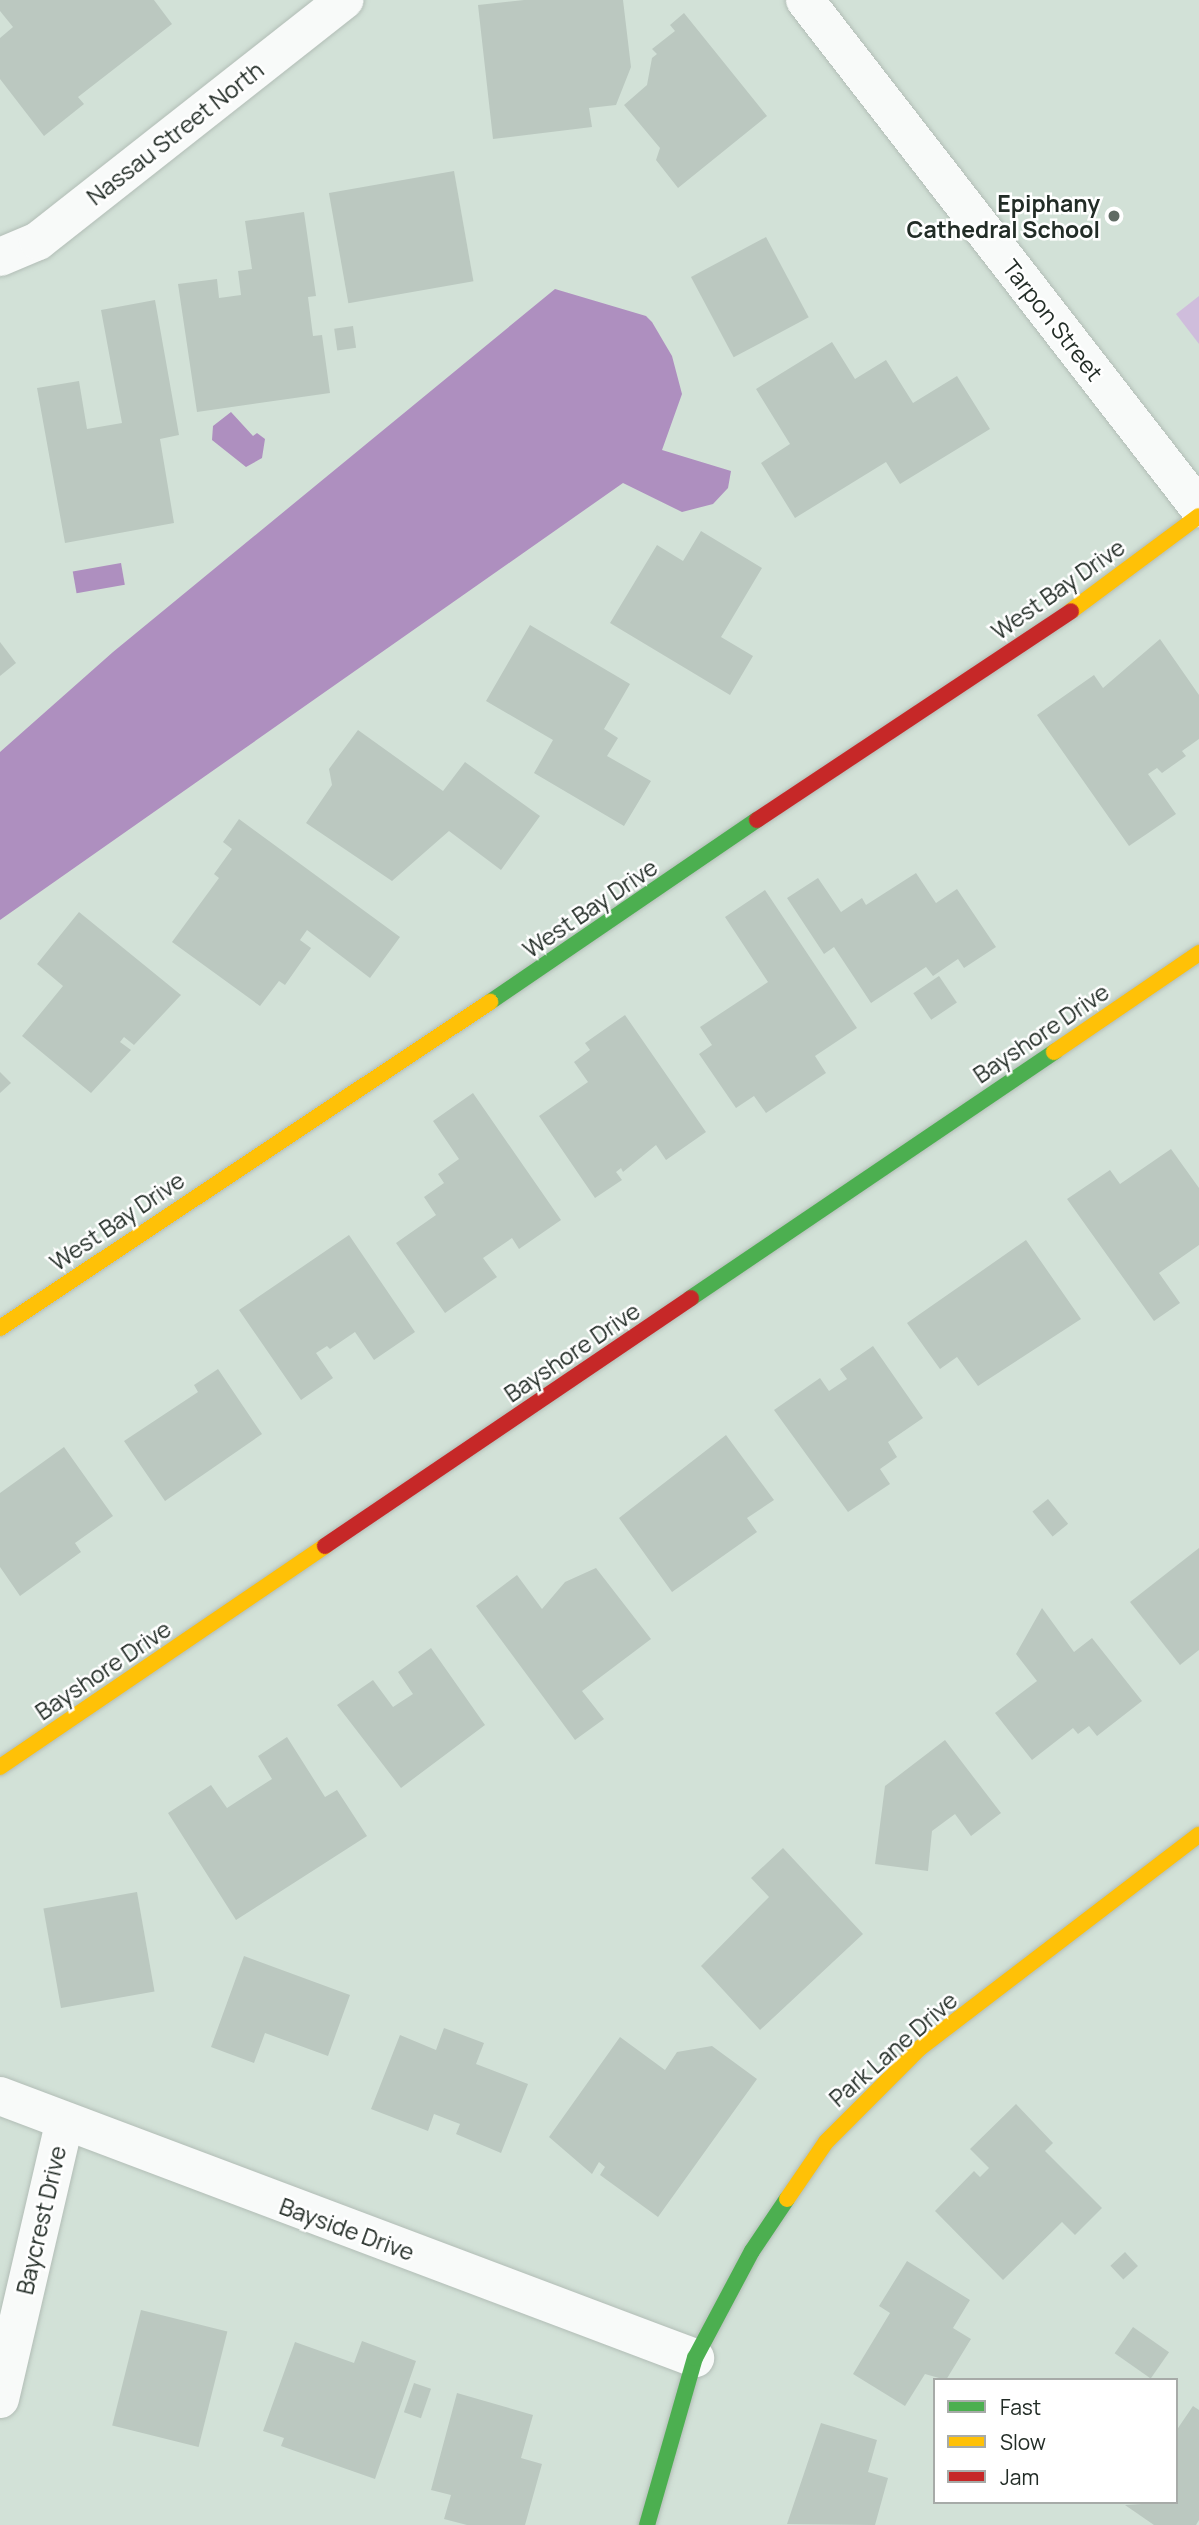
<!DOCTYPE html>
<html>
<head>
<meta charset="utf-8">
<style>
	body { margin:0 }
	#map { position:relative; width:1199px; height:2525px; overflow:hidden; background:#d2e1d7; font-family:Manrope,sans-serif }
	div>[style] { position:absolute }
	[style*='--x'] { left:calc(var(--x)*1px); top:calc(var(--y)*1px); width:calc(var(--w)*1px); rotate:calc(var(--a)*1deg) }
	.green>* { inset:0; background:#cfbddc }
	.water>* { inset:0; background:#ae8fbf; transform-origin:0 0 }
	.building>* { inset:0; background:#bbc8c0; transform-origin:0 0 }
	.roads { filter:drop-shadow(0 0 2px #b2bdb6) drop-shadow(0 0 2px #b2bdb6) }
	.street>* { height:38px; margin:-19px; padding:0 19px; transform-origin:19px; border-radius:19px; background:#f8faf9 }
	.fast>* { height:16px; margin:-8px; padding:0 8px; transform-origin:8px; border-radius:8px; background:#4caf50 }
	.slow>* { height:16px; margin:-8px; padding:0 8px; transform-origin:8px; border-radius:8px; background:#ffc107 }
	.jam>* { height:16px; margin:-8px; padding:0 8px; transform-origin:8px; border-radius:8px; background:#c62828 }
	.dots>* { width:19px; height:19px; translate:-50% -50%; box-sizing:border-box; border:4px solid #fff; border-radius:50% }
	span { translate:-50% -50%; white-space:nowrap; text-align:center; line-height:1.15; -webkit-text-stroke:5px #fff; paint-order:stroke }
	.street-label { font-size:23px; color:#222c26 }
	.poi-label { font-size:23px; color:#222c26; font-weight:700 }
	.right { translate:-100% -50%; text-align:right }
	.legend { position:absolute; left:933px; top:2378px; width:245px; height:126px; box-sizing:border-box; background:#fff; border:2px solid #a7aba8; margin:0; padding:9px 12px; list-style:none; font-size:21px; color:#222c26 }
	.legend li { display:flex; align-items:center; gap:14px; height:35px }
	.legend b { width:35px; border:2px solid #a7aba8 }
</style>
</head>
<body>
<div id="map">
	<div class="green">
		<i style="clip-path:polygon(1199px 296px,1199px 344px,1176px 314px)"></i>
	</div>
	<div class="water">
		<i style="clip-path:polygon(555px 289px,646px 316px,652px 322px,672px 356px,682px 394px,662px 450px,731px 471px,728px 488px,713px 504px,682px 512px,623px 483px,0 920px,0 752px,113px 652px)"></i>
		<i style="clip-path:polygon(231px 412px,253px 436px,257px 433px,265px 439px,262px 458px,246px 467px,212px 440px,213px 426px)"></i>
		<i style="left:121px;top:563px;width:22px;height:49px;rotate:80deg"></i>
	</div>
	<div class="building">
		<i style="clip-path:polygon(0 0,154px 0,172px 24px,78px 97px,84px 104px,44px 136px,0 79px,0 38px,13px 27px,0 11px)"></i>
		<i style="clip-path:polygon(524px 0,623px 0,631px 67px,616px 105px,589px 108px,592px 127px,493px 139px,478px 5px)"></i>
		<i style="clip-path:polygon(684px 13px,767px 116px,678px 188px,656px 160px,660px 148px,624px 105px,647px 85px,652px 58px,657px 54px,652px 49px,675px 31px,670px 25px)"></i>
		<i style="left:454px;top:171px;width:112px;height:127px;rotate:80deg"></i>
		<i style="clip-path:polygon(304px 212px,316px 296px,308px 297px,313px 336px,322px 335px,330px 393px,197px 412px,178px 284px,217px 279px,219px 298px,241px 295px,238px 271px,252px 269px,245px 221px)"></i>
		<i style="left:766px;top:237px;width:91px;height:85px;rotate:62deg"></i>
		<i style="clip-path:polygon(155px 300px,179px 435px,160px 439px,174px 523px,65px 543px,37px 388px,79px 381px,87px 429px,122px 423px,101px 310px)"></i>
		<i style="left:353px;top:326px;width:22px;height:19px;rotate:82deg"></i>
		<i style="clip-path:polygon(832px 342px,855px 379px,886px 360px,913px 403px,957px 376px,990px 429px,900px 484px,886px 462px,795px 518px,761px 463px,790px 444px,756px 389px)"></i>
		<i style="clip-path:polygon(701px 531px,762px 568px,721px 637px,753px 656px,730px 695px,610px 623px,657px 545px,683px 561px)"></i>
		<i style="clip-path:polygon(530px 625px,630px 684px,604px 729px,618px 738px,607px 756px,651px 781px,624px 826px,534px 773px,553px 740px,486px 701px)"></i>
		<i style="clip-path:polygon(1160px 639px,1199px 695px,1199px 739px,1182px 751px,1186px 756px,1162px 773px,1157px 768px,1148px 774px,1176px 814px,1129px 846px,1037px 715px,1094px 675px,1103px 688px)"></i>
		<i style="clip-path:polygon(0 642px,16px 663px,0 676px)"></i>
		<i style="clip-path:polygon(358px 730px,443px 791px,465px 762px,540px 816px,501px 870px,449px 831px,392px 881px,306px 823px,332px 785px,329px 769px)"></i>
		<i style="clip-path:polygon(239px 819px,400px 937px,370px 978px,307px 930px,300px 940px,311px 948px,285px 985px,279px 981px,260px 1006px,172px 942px,219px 878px,214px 874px,232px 849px,223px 842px)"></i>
		<i style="clip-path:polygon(916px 873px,936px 903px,957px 889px,996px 947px,964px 968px,958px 959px,933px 976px,926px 967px,871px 1003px,834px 947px,824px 954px,787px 898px,818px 878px,841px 912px,862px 898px,866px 905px)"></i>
		<i style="clip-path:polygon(765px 890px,857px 1028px,815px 1056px,826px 1073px,766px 1113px,754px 1096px,736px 1108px,699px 1054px,712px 1045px,700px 1027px,768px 982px,725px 917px)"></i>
		<i style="clip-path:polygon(79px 912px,181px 995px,134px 1045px,124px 1037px,120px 1042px,131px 1050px,91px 1093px,22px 1036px,63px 986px,37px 964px)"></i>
		<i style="left:939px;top:976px;width:32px;height:31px;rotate:56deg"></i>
		<i style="clip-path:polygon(625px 1015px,706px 1132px,666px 1160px,656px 1145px,623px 1172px,621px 1168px,616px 1172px,622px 1180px,595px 1198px,539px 1116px,588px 1082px,574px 1062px,590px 1050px,585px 1043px)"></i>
		<i style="clip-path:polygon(0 1072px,11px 1083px,0 1093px)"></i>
		<i style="clip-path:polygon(473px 1093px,561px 1220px,519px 1249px,512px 1238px,483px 1258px,497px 1277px,445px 1313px,396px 1243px,436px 1215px,424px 1197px,444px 1183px,438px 1174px,459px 1159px,433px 1121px)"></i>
		<i style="clip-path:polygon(1171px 1149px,1199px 1188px,1199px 1245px,1159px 1273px,1180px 1303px,1154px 1321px,1067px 1199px,1110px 1170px,1120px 1184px)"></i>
		<i style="clip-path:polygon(349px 1235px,415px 1332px,374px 1360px,355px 1332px,330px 1349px,327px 1346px,316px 1353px,333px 1378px,301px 1400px,239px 1310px)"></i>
		<i style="clip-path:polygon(1026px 1240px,1081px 1319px,978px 1386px,957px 1357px,940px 1369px,907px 1323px)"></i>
		<i style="clip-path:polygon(873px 1346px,923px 1418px,888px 1442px,897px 1457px,880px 1469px,890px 1484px,848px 1512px,774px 1410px,820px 1378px,829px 1391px,847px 1379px,840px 1369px)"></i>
		<i style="clip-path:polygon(218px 1369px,262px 1434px,165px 1501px,124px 1441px,198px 1392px,194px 1385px)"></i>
		<i style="clip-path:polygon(726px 1435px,774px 1500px,747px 1518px,757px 1532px,672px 1592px,619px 1518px)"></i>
		<i style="clip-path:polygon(64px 1447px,113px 1516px,75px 1543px,81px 1552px,20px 1596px,0 1567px,0 1493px)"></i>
		<i style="left:1048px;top:1499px;width:32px;height:20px;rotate:51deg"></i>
		<i style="clip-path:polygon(1199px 1548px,1199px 1650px,1180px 1665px,1130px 1602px)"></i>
		<i style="clip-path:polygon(596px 1568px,651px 1639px,582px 1691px,604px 1719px,575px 1740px,476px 1606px,517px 1575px,542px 1609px,565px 1582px)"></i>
		<i style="clip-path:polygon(1042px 1608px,1074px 1652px,1092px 1638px,1142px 1701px,1097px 1736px,1089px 1726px,1078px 1734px,1073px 1728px,1032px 1760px,995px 1713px,1037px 1681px,1016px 1654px)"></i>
		<i style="clip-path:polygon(431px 1648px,485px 1725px,401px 1788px,337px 1705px,373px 1680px,393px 1707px,413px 1694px,398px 1672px)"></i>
		<i style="clip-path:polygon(287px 1737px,325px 1797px,337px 1790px,367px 1836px,236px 1920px,168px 1813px,211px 1785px,227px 1808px,272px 1779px,258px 1756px)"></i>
		<i style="clip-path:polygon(945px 1740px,1001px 1813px,971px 1836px,955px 1814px,932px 1831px,928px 1871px,875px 1864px,885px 1786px)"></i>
		<i style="clip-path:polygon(783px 1848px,863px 1934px,760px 2030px,701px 1966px,769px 1897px,751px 1878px)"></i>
		<i style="left:137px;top:1892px;width:101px;height:95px;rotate:80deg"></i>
		<i style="clip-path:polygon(244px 1956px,350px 1995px,328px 2056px,265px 2033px,254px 2063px,211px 2047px)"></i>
		<i style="clip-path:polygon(444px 2028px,484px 2043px,476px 2064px,528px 2084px,501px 2153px,456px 2134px,460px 2124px,434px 2114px,428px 2131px,371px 2109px,400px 2035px,436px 2050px)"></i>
		<i style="clip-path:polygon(620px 2037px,665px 2070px,677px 2052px,712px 2046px,757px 2079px,658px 2217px,600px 2175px,605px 2167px,599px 2162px,592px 2174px,549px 2137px)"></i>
		<i style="clip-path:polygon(1016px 2104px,1053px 2143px,1045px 2151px,1102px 2208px,1075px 2235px,1062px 2222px,1003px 2280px,935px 2211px,974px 2171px,980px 2177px,989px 2168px,970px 2149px)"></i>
		<i style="left:1125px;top:2252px;width:19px;height:20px;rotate:47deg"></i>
		<i style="clip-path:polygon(907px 2261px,970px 2300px,953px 2328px,971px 2339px,946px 2380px,925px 2374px,905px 2406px,853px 2374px,890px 2313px,879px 2306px)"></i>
		<i style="left:141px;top:2310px;width:89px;height:119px;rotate:14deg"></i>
		<i style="left:1133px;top:2327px;width:44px;height:32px;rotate:35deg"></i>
		<i style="clip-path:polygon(362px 2341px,416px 2361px,375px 2479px,281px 2446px,284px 2438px,263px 2431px,295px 2342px,354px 2363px)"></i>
		<i style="left:414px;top:2383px;width:18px;height:31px;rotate:19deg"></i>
		<i style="clip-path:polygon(457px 2393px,533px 2415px,521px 2458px,542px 2464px,525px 2525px,467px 2525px,444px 2519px,451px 2495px,431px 2490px)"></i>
		<i style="clip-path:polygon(1193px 2406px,1199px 2410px,1199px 2520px,1196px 2525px,1154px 2525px,1125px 2505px,1176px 2502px,1176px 2431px)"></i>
		<i style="clip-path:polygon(821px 2423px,877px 2440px,868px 2472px,888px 2478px,875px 2525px,787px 2524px)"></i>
	</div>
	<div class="roads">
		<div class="street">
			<i style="--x:805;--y:0;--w:643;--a:52.2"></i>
			<i style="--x:0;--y:257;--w:41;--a:-22.8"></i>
			<i style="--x:38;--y:241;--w:390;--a:-38.2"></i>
			<i style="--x:0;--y:2096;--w:743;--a:20.66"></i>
			<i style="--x:0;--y:2399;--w:283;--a:-76.9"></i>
		</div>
		<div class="fast">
			<i style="--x:490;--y:1002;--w:323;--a:-34.3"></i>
			<i style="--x:691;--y:1298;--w:439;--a:-34.1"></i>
			<i style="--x:647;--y:2525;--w:174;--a:-74"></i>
			<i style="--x:695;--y:2358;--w:121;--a:-62"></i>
			<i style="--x:752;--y:2251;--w:63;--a:-56.1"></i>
		</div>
		<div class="slow">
			<i style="--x:1071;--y:611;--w:159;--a:-36.6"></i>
			<i style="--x:1054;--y:1052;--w:176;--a:-34.3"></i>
			<i style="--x:0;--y:1328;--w:589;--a:-33.64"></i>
			<i style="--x:0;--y:1767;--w:393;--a:-34.2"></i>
			<i style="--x:787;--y:2199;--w:69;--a:-55.6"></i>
			<i style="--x:826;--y:2142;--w:133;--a:-45"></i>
			<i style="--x:920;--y:2048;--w:351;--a:-37.4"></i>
		</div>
		<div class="jam">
			<i style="--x:757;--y:820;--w:377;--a:-33.6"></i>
			<i style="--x:325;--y:1546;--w:442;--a:-34.1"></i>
		</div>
	</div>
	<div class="dots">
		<i style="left:1114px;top:216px;background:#606b64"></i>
	</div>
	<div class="street-label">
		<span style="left:175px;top:133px;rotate:-38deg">Nassau Street North</span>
		<span style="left:1053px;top:320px;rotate:52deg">Tarpon Street</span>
		<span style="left:1058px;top:589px;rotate:-35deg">West Bay Drive</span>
		<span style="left:590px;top:908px;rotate:-34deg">West Bay Drive</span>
		<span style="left:1041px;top:1033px;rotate:-34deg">Bayshore Drive</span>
		<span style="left:117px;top:1221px;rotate:-34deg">West Bay Drive</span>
		<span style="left:572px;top:1352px;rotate:-34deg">Bayshore Drive</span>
		<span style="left:103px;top:1670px;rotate:-34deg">Bayshore Drive</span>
		<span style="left:893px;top:2049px;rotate:-41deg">Park Lane Drive</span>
		<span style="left:41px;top:2220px;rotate:-77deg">Baycrest Drive</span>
		<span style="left:347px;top:2229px;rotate:20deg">Bayside Drive</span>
	</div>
	<div class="poi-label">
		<span class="right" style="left:1100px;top:216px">Epiphany<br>Cathedral School</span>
	</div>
	<ul class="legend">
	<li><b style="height:9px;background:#4caf50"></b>Fast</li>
	<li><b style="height:9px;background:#ffc107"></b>Slow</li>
	<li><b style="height:9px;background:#c62828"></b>Jam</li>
	</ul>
</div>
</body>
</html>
